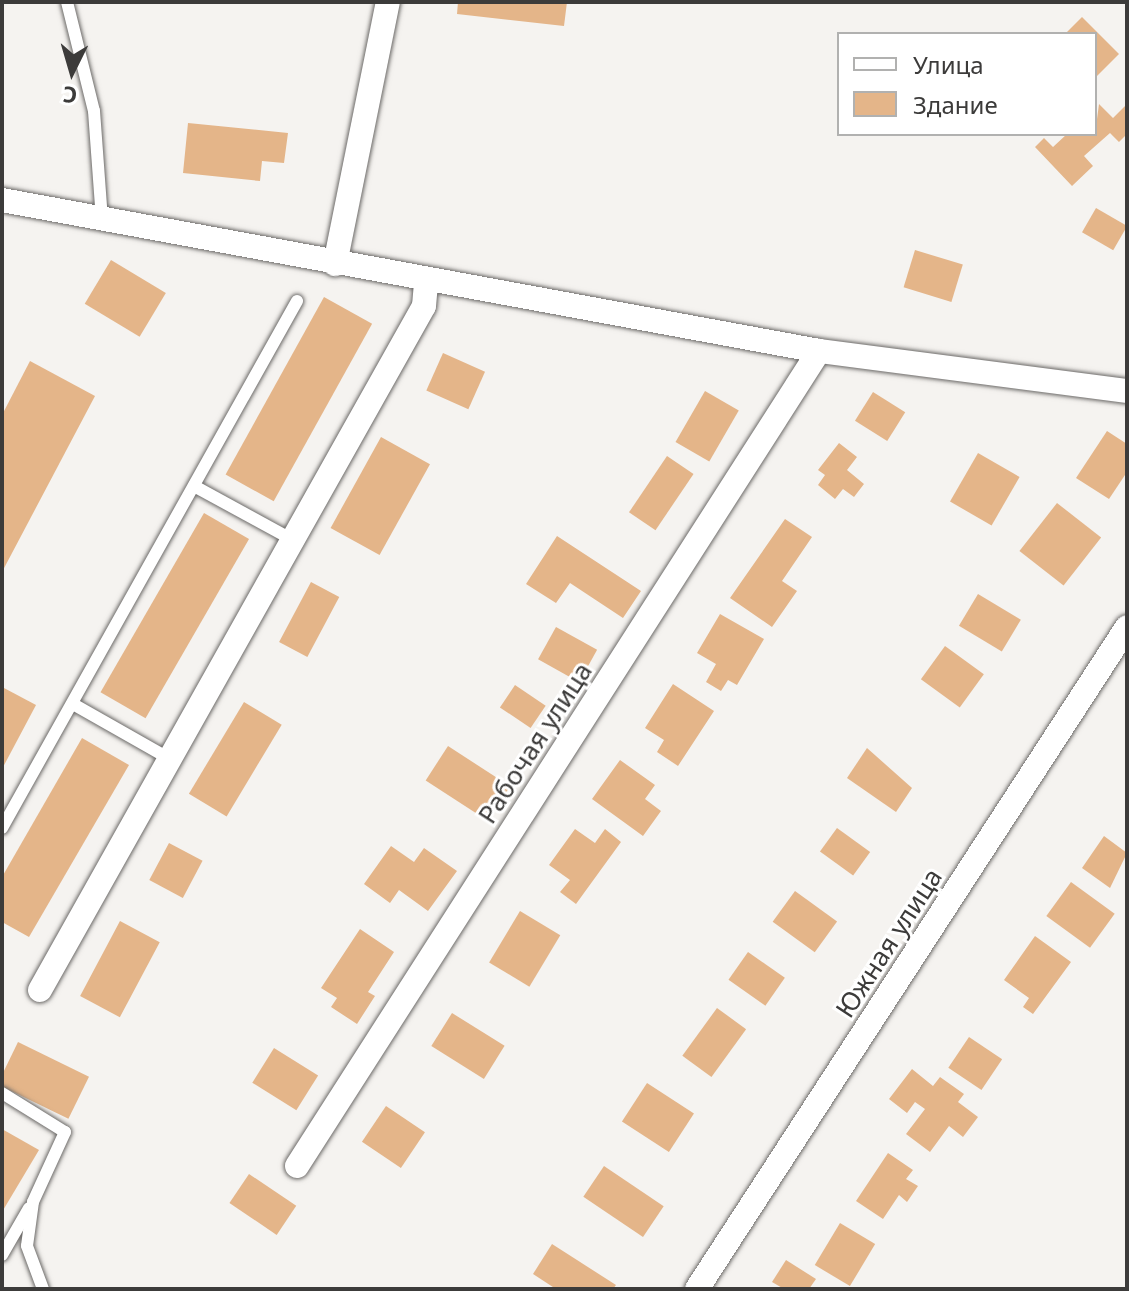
<!DOCTYPE html>
<html>
<head>
<meta charset="utf-8">
<style>
	body { margin:0 }
	#map { position:relative; width:1129px; height:1291px; overflow:hidden; background:#f5f3f0; font-family:"Noto Sans",sans-serif }
	div>[style] { position:absolute }
	[style*='--x'] { left:calc(var(--x)*1px); top:calc(var(--y)*1px); width:calc(var(--w)*1px); rotate:calc(var(--a)*1deg) }
	.building>* { inset:0; background:#e4b589; transform-origin:0 0 }
	.roads { filter:drop-shadow(0 0 2px #6c6a68) drop-shadow(0 0 2px #6c6a68) }
	.service>* { height:12px; margin:-6px; padding:0 6px; transform-origin:6px; border-radius:6px; background:#fff }
	.minor>* { height:24px; margin:-12px; padding:0 12px; transform-origin:12px; border-radius:12px; background:#fff }
	span { translate:-50% -50%; white-space:nowrap; text-align:center; line-height:1.15; -webkit-text-stroke:6px #fff; paint-order:stroke }
	.street-label { font-size:26px; color:#3c3b3a }
	.frame { position:absolute; inset:0; border:4px solid #3c3b3a; pointer-events:none }
	.legend { position:absolute; left:837px; top:32px; width:260px; height:104px; box-sizing:border-box; background:#fff; border:2px solid #b1b1b0; margin:0; padding:10px 14px; list-style:none; font-size:24px; color:#3c3b3a }
	.legend li { display:flex; align-items:center; gap:16px; height:40px }
	.legend b { width:40px; border:2px solid #b1b1b0 }
	.north { position:absolute; left:32px; top:32px; width:80px; height:80px; -webkit-text-stroke:6px #fff; paint-order:stroke; rotate:185deg; font-size:22px; font-weight:700; line-height:32px; text-align:center; color:#3c3b3a }
	.north::after { content:''; display:block; margin:auto; width:28px; height:36px; background:#3c3b3a; clip-path:polygon(50% 0,100% 100%,50% 72%,0 100%) }
</style>
</head>
<body>
<div id="map">
	<div class="building">
		<i style="clip-path:polygon(458px 2px,567px 2px,564px 26px,457px 14px)"></i>
		<i style="clip-path:polygon(1082px 17px,1119px 54px,1095px 78px,1095px 34px,1065px 34px)"></i>
		<i style="clip-path:polygon(1099px 104px,1113px 118px,1127px 104px,1127px 134px,1119px 142px,1110px 133px,1084px 156px,1093px 166px,1072px 186px,1035px 147px,1044px 138px,1053px 147px,1067px 134px,1095px 134px)"></i>
		<i style="clip-path:polygon(188px 123px,288px 133px,284px 163px,262px 161px,260px 181px,183px 173px)"></i>
		<i style="left:1096px;top:208px;width:36px;height:28px;rotate:30deg"></i>
		<i style="left:915px;top:250px;width:50px;height:39px;rotate:17deg"></i>
		<i style="left:111px;top:260px;width:64px;height:51px;rotate:31deg"></i>
		<i style="left:324px;top:297px;width:55px;height:203px;rotate:29deg"></i>
		<i style="left:443px;top:353px;width:46px;height:41px;rotate:24deg"></i>
		<i style="clip-path:polygon(30px 361px,95px 396px,2px 572px,2px 415px)"></i>
		<i style="left:705px;top:391px;width:39px;height:59px;rotate:30deg"></i>
		<i style="left:873px;top:392px;width:38px;height:34px;rotate:32deg"></i>
		<i style="clip-path:polygon(1107px 431px,1127px 444px,1127px 472px,1109px 499px,1076px 478px)"></i>
		<i style="left:381px;top:437px;width:56px;height:104px;rotate:29deg"></i>
		<i style="clip-path:polygon(839px 443px,857px 457px,847px 470px,864px 484px,854px 497px,843px 489px,835px 499px,818px 485px,825px 475px,818px 470px)"></i>
		<i style="left:978px;top:453px;width:48px;height:56px;rotate:30deg"></i>
		<i style="left:667px;top:456px;width:32px;height:68px;rotate:34deg"></i>
		<i style="left:1057px;top:503px;width:56px;height:61px;rotate:38deg"></i>
		<i style="left:204px;top:513px;width:52px;height:207px;rotate:30deg"></i>
		<i style="clip-path:polygon(785px 519px,812px 537px,782px 581px,797px 591px,772px 627px,730px 598px)"></i>
		<i style="clip-path:polygon(557px 536px,641px 591px,623px 618px,570px 583px,556px 603px,526px 584px)"></i>
		<i style="left:311px;top:582px;width:32px;height:68px;rotate:28deg"></i>
		<i style="left:978px;top:594px;width:50px;height:37px;rotate:31deg"></i>
		<i style="clip-path:polygon(720px 614px,764px 639px,737px 685px,728px 680px,721px 691px,706px 682px,716px 664px,697px 653px)"></i>
		<i style="left:556px;top:627px;width:47px;height:37px;rotate:29deg"></i>
		<i style="left:945px;top:646px;width:48px;height:41px;rotate:36deg"></i>
		<i style="clip-path:polygon(673px 684px,714px 711px,678px 766px,657px 752px,664px 740px,645px 728px)"></i>
		<i style="left:515px;top:685px;width:37px;height:27px;rotate:34deg"></i>
		<i style="clip-path:polygon(4px 688px,36px 705px,2px 769px,2px 692px)"></i>
		<i style="left:244px;top:702px;width:44px;height:107px;rotate:31deg"></i>
		<i style="clip-path:polygon(82px 738px,129px 765px,29px 937px,2px 922px,2px 877px)"></i>
		<i style="left:448px;top:746px;width:74px;height:41px;rotate:33deg"></i>
		<i style="clip-path:polygon(867px 748px,912px 788px,896px 812px,847px 778px)"></i>
		<i style="clip-path:polygon(620px 760px,655px 785px,645px 799px,661px 811px,643px 836px,592px 799px)"></i>
		<i style="left:837px;top:828px;width:41px;height:29px;rotate:36deg"></i>
		<i style="clip-path:polygon(575px 829px,595px 843px,605px 829px,621px 842px,576px 904px,560px 892px,570px 880px,549px 865px)"></i>
		<i style="clip-path:polygon(1104px 836px,1127px 853px,1110px 888px,1082px 868px)"></i>
		<i style="left:169px;top:843px;width:38px;height:42px;rotate:28deg"></i>
		<i style="clip-path:polygon(391px 846px,414px 862px,424px 848px,457px 871px,428px 911px,399px 890px,390px 903px,364px 884px)"></i>
		<i style="left:1071px;top:882px;width:54px;height:42px;rotate:36deg"></i>
		<i style="left:795px;top:891px;width:52px;height:38px;rotate:36deg"></i>
		<i style="left:520px;top:911px;width:47px;height:60px;rotate:31deg"></i>
		<i style="left:120px;top:921px;width:45px;height:85px;rotate:28deg"></i>
		<i style="clip-path:polygon(360px 929px,394px 952px,368px 992px,375px 996px,357px 1024px,331px 1007px,337px 998px,321px 988px)"></i>
		<i style="clip-path:polygon(1035px 936px,1071px 962px,1033px 1014px,1023px 1007px,1029px 998px,1004px 980px)"></i>
		<i style="left:748px;top:952px;width:45px;height:34px;rotate:35deg"></i>
		<i style="left:717px;top:1008px;width:36px;height:59px;rotate:36deg"></i>
		<i style="left:452px;top:1013px;width:62px;height:39px;rotate:32deg"></i>
		<i style="left:969px;top:1037px;width:40px;height:37px;rotate:34deg"></i>
		<i style="left:18px;top:1042px;width:79px;height:47px;rotate:26deg"></i>
		<i style="left:274px;top:1048px;width:52px;height:41px;rotate:32deg"></i>
		<i style="clip-path:polygon(912px 1069px,933px 1086px,940px 1077px,964px 1094px,958px 1102px,978px 1117px,963px 1137px,949px 1126px,930px 1152px,906px 1134px,925px 1109px,915px 1102px,907px 1113px,889px 1099px)"></i>
		<i style="left:647px;top:1083px;width:56px;height:46px;rotate:33deg"></i>
		<i style="left:386px;top:1106px;width:47px;height:43px;rotate:34deg"></i>
		<i style="clip-path:polygon(2px 1129px,39px 1150px,2px 1212px)"></i>
		<i style="clip-path:polygon(888px 1153px,913px 1170px,906px 1179px,918px 1186px,907px 1202px,899px 1195px,883px 1219px,856px 1201px)"></i>
		<i style="left:604px;top:1166px;width:72px;height:37px;rotate:34deg"></i>
		<i style="left:249px;top:1174px;width:57px;height:35px;rotate:34deg"></i>
		<i style="left:840px;top:1223px;width:41px;height:49px;rotate:31deg"></i>
		<i style="clip-path:polygon(552px 1244px,616px 1285px,613px 1289px,556px 1289px,533px 1274px)"></i>
		<i style="clip-path:polygon(786px 1260px,816px 1279px,809px 1289px,784px 1289px,772px 1282px)"></i>
	</div>
	<div class="roads">
		<div class="service">
			<i style="--x:67;--y:2;--w:112;--a:76.1"></i>
			<i style="--x:94;--y:111;--w:108;--a:85.8"></i>
			<i style="--x:194;--y:486;--w:113;--a:28.6"></i>
			<i style="--x:73;--y:704;--w:112;--a:29.6"></i>
			<i style="--x:2;--y:828;--w:604;--a:-60.76"></i>
			<i style="--x:2;--y:1093;--w:74;--a:31.8"></i>
			<i style="--x:65;--y:1132;--w:77;--a:114.6"></i>
			<i style="--x:33;--y:1202;--w:44;--a:97.8"></i>
			<i style="--x:27;--y:1246;--w:46;--a:69.6"></i>
			<i style="--x:2;--y:1255;--w:54;--a:-60.1"></i>
		</div>
		<div class="minor">
			<i style="--x:2;--y:200;--w:831;--a:10.47"></i>
			<i style="--x:819;--y:351;--w:311;--a:7.4"></i>
			<i style="--x:335;--y:264;--w:267;--a:-78.6"></i>
			<i style="--x:40;--y:990;--w:784;--a:-60.69"></i>
			<i style="--x:424;--y:306;--w:25;--a:-85"></i>
			<i style="--x:297;--y:1166;--w:968;--a:-57.36"></i>
			<i style="--x:697;--y:1289;--w:789;--a:-56.99"></i>
		</div>
	</div>
	<div class="street-label">
		<span style="left:535px;top:743px;rotate:-57deg">Рабочая улица</span>
		<span style="left:889px;top:943px;rotate:-57deg">Южная улица</span>
	</div>
	<div class="frame"></div>
	<ul class="legend">
	<li><b style="height:10px;background:#fff"></b>Улица</li>
	<li><b style="height:22px;background:#e4b589"></b>Здание</li>
	</ul>
	<div class="north">С</div>
</div>
</body>
</html>
